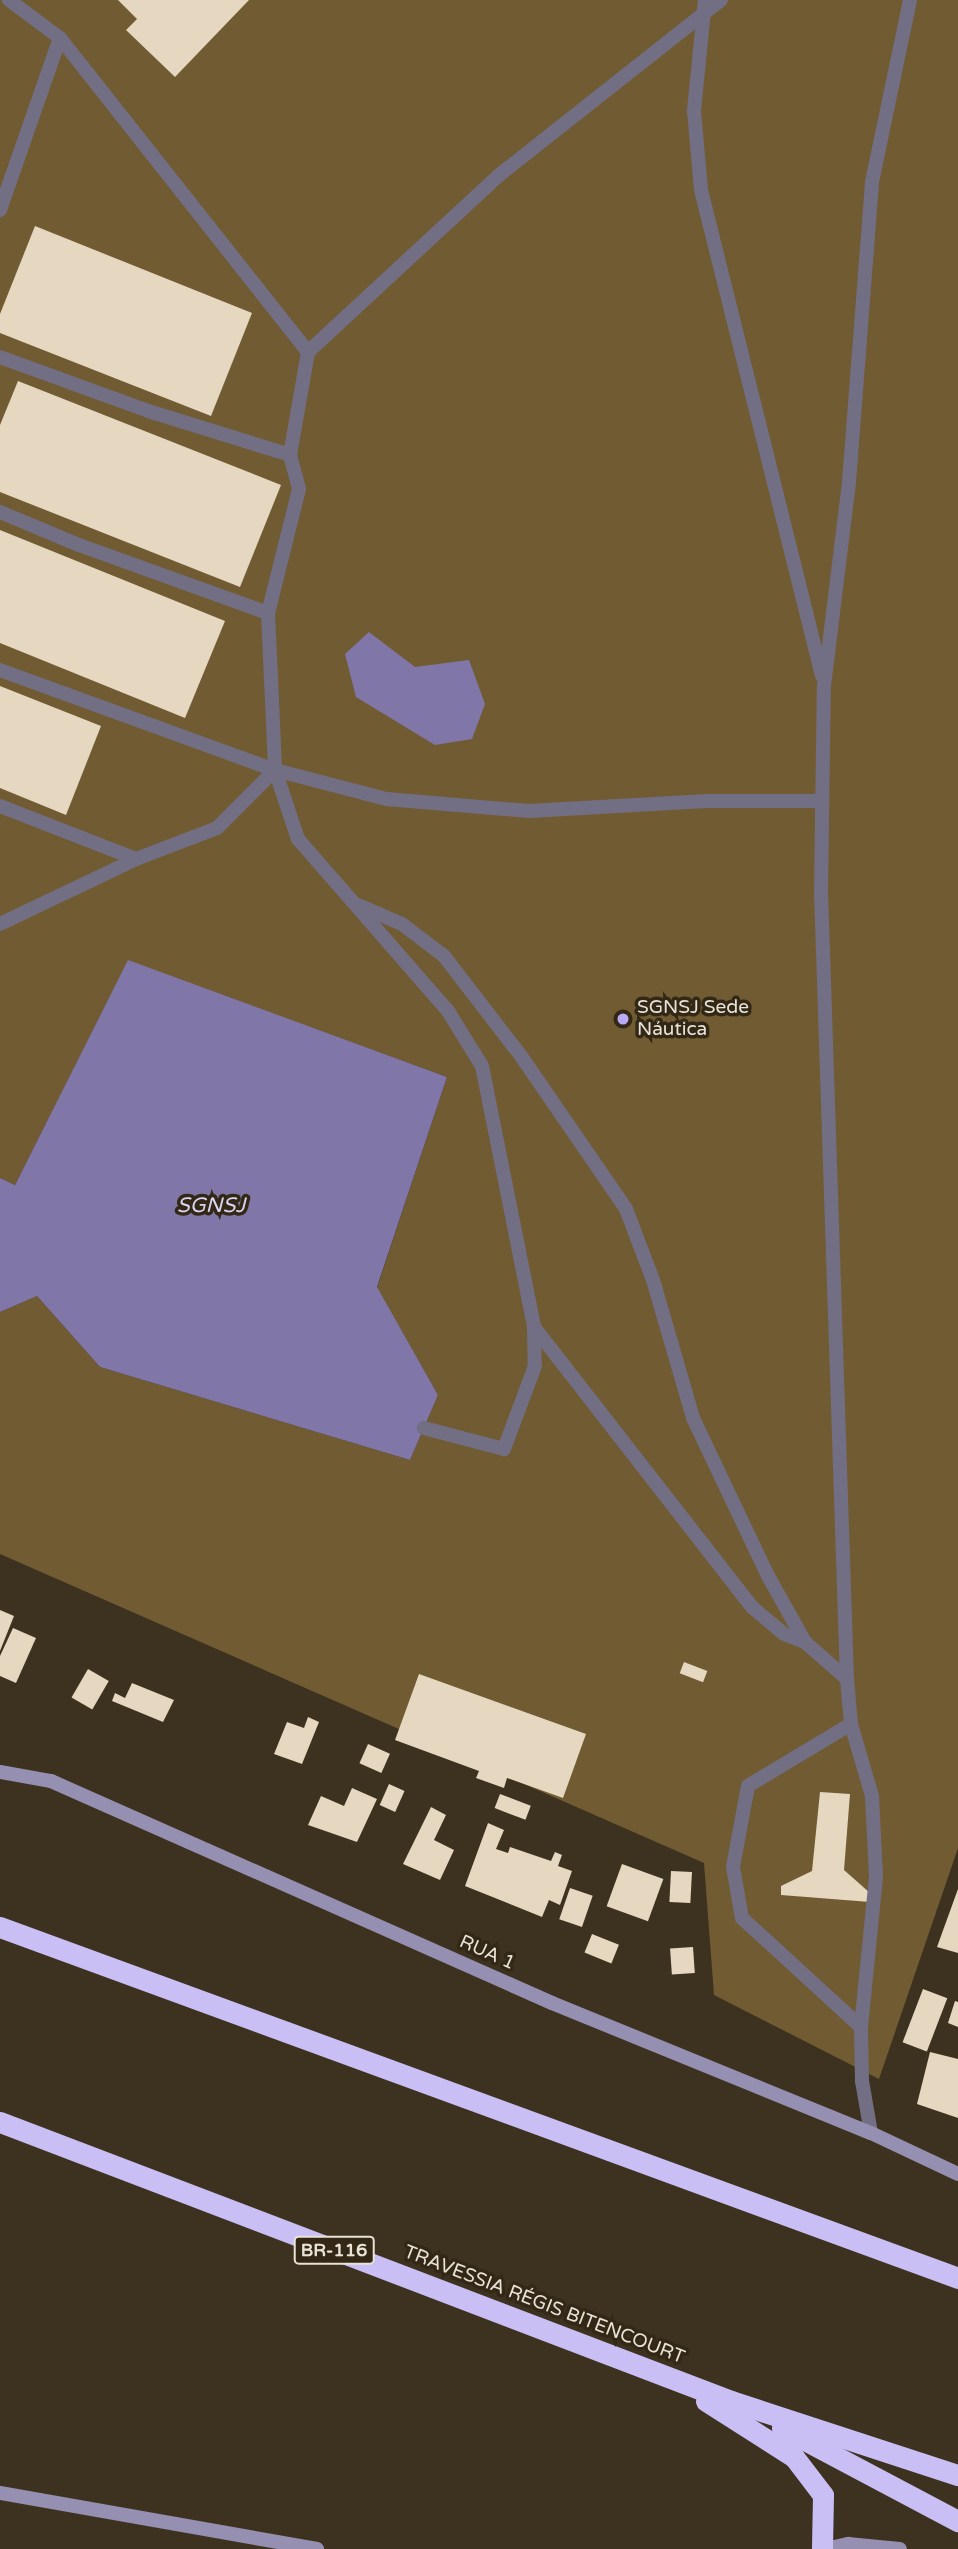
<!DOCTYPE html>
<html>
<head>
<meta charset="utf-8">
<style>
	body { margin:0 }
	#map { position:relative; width:958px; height:2549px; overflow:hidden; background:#3d321f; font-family:"Varela Round",sans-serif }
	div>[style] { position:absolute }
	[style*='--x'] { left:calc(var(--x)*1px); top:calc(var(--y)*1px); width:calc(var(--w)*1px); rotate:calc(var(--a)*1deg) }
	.green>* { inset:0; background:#715b33 }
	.water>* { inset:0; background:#8076a7 }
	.building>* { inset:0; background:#e5d7c0; transform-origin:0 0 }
	.lane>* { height:14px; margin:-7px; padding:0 7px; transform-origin:7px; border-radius:7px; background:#726f84 }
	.secondary>* { height:14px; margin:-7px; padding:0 7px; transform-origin:7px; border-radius:7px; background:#958fb1 }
	.highway>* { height:21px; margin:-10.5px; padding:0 10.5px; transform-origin:10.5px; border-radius:10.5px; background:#c9bff4 }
	.dots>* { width:19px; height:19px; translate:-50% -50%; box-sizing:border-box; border:4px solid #322815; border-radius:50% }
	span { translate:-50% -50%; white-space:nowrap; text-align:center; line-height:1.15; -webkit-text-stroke:7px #322815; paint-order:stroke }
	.shield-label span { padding:2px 5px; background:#322815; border:2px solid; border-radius:5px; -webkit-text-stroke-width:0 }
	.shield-label { font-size:18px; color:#e9e2d7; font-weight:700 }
	.poi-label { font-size:19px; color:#e9e2d7 }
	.left { translate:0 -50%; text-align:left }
	.street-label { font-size:19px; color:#e9e2d7 }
	.water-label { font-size:21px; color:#dad5f3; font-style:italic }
</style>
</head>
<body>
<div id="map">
	<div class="green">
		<i style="clip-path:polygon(0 0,958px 0,958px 1848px,879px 2079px,714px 1995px,704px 1863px,0 1554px,0 1312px,37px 1296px,100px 1367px,410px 1460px,438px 1395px,377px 1288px,447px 1077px,128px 961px,15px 1185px,0 1178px)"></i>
	</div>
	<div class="water">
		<i style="clip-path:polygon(369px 632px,415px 667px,469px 660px,485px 704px,472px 739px,435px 745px,356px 697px,345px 654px)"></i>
		<i style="clip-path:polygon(128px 960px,447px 1077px,377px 1287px,438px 1395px,410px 1460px,100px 1367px,37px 1296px,0 1312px,0 1178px,15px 1185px)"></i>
	</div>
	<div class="building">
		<i style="clip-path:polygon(118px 0,249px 0,175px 77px,126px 30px,137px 19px)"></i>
		<i style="clip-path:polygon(35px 226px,252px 313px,211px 416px,0 333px,0 314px)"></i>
		<i style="clip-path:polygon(18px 381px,281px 485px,240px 587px,0 492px,0 425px)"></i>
		<i style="clip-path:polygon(0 530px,225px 621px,185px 718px,0 643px)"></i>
		<i style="clip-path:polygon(0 686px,101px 726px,66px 815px,0 788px)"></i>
		<i style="clip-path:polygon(0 1610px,14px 1616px,0 1651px)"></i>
		<i style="clip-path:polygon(13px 1628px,36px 1638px,16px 1683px,0 1676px,0 1656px)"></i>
		<i style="left:684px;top:1662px;width:25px;height:12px;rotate:21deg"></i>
		<i style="left:88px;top:1669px;width:24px;height:33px;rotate:30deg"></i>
		<i style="clip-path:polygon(419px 1674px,586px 1734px,563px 1798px,507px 1778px,504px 1788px,476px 1778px,479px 1771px,395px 1740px)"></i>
		<i style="clip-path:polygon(132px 1683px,174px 1700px,163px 1722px,112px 1701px,115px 1693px,125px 1698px)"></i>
		<i style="clip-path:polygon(308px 1717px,319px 1722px,302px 1764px,274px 1754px,287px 1722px,304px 1728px)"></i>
		<i style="left:368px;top:1744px;width:24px;height:21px;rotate:24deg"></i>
		<i style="left:389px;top:1784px;width:17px;height:23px;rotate:24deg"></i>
		<i style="clip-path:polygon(352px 1788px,377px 1799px,357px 1842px,308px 1825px,321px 1796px,344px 1806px)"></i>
		<i style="clip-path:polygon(820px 1792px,850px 1794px,844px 1870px,870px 1893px,870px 1902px,781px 1895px,781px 1886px,812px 1871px)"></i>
		<i style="left:500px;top:1794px;width:33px;height:15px;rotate:21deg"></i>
		<i style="clip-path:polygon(431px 1807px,446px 1815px,434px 1840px,454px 1850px,440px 1880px,403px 1864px)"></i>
		<i style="clip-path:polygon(488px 1823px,504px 1830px,496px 1849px,508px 1853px,510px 1847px,551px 1861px,555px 1852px,562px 1855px,558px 1866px,572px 1871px,560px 1905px,549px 1900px,542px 1917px,465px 1886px)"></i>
		<i style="left:622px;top:1864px;width:44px;height:45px;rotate:20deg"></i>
		<i style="left:671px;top:1871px;width:21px;height:31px;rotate:3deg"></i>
		<i style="left:570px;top:1888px;width:24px;height:33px;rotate:19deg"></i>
		<i style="clip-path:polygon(958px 1889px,958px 1953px,937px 1947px)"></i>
		<i style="left:592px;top:1934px;width:29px;height:20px;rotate:22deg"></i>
		<i style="left:693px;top:1947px;width:26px;height:23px;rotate:86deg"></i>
		<i style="left:923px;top:1989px;width:26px;height:57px;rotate:21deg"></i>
		<i style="clip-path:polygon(955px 2001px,958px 2002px,958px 2027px,948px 2023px)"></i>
		<i style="clip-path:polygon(930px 2052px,958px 2059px,958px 2118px,917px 2104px)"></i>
	</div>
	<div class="lane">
		<i style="--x:705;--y:0;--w:112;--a:95.7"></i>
		<i style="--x:694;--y:111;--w:79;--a:84.9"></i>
		<i style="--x:701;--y:190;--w:501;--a:76.02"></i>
		<i style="--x:60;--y:38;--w:400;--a:51.7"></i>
		<i style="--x:308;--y:352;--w:105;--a:99.9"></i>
		<i style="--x:290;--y:455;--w:35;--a:75"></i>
		<i style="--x:299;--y:489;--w:128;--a:104"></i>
		<i style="--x:268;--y:613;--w:157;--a:87.4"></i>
		<i style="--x:275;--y:770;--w:73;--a:71.6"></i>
		<i style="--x:298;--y:839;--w:228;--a:48.9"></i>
		<i style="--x:448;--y:1011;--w:65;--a:58.3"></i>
		<i style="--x:482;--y:1066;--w:266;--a:78.7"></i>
		<i style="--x:534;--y:1327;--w:39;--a:89"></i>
		<i style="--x:535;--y:1366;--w:89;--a:110.5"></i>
		<i style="--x:504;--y:1449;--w:83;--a:-165.3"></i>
		<i style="--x:0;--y:210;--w:182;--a:-70.8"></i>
		<i style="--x:60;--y:38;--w:64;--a:-143.3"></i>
		<i style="--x:308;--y:352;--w:259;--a:-42.8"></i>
		<i style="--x:498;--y:176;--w:284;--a:-38.3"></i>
		<i style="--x:0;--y:357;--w:158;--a:20"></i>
		<i style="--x:148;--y:411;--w:149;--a:17.2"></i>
		<i style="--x:0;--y:512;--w:86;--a:22.7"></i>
		<i style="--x:79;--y:545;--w:201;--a:19.8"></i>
		<i style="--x:0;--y:670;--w:293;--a:20"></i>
		<i style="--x:275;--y:770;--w:115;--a:14.6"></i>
		<i style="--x:386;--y:799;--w:144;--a:4.8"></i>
		<i style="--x:529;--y:811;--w:178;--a:-3.2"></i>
		<i style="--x:707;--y:801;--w:115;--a:0"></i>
		<i style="--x:0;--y:806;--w:146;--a:21.3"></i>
		<i style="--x:358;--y:905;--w:48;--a:23.4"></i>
		<i style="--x:402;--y:924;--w:53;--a:37.3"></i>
		<i style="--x:444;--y:956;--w:126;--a:52.4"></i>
		<i style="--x:521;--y:1056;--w:186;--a:55.5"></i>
		<i style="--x:626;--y:1209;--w:76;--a:69.2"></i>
		<i style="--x:653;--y:1280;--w:144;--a:73.8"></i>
		<i style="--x:693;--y:1418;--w:175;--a:64.6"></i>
		<i style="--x:768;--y:1576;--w:76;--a:60.7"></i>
		<i style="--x:805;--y:1642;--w:56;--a:41.4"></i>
		<i style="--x:0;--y:924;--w:151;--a:-25.5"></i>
		<i style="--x:136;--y:859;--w:87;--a:-20.9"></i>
		<i style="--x:217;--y:828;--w:82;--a:-45"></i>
		<i style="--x:534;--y:1327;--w:356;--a:52.1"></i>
		<i style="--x:753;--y:1608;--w:40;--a:40"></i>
		<i style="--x:784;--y:1634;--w:22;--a:21"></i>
		<i style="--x:851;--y:1724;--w:120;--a:149"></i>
		<i style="--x:748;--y:1786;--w:82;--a:100.5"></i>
		<i style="--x:733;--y:1867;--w:52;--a:80"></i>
		<i style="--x:742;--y:1918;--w:161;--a:42.5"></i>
		<i style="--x:871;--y:2133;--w:53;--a:-99.8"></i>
		<i style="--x:862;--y:2081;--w:54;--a:-91.1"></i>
		<i style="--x:861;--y:2027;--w:152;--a:-84.3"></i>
		<i style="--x:876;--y:1876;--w:80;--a:-92.9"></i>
		<i style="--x:872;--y:1796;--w:75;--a:-106.3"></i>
		<i style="--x:851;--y:1724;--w:45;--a:-95.1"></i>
		<i style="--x:847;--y:1679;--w:788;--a:-91.89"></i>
		<i style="--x:821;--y:891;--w:205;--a:-89.2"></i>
		<i style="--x:824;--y:686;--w:206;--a:-83"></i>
		<i style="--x:849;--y:482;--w:301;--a:-85.6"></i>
		<i style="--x:872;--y:182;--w:186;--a:-78.2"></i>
	</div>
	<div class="secondary">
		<i style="--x:0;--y:1772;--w:52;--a:10"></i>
		<i style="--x:51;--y:1781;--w:548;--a:23.9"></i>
		<i style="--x:552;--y:2003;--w:344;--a:22.2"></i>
		<i style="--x:871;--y:2133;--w:96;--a:25.2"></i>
		<i style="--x:0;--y:2493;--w:322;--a:10"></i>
		<i style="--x:826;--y:2549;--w:23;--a:-13"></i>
		<i style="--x:848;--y:2544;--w:52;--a:5.5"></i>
	</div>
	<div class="highway">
		<i style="--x:0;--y:1927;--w:1020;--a:20.12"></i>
		<i style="--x:0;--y:2122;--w:782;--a:20.89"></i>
		<i style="--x:731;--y:2401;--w:239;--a:18.1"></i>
		<i style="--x:706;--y:2401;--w:104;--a:32.5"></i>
		<i style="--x:794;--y:2457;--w:48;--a:52.7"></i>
		<i style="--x:823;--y:2495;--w:54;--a:91.1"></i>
		<i style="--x:782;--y:2428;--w:199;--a:27.9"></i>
	</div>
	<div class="dots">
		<i style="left:623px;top:1019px;background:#baaaf6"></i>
	</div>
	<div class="shield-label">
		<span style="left:334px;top:2250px">BR-116</span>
	</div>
	<div class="poi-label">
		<span class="left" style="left:637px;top:1019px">SGNSJ Sede<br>Náutica</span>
	</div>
	<div class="street-label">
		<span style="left:487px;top:1953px;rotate:24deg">RUA 1</span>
		<span style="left:544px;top:2305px;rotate:21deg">TRAVESSIA RÉGIS BITENCOURT</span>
	</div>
	<div class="water-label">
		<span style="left:211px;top:1206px">SGNSJ</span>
	</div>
</div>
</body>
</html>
